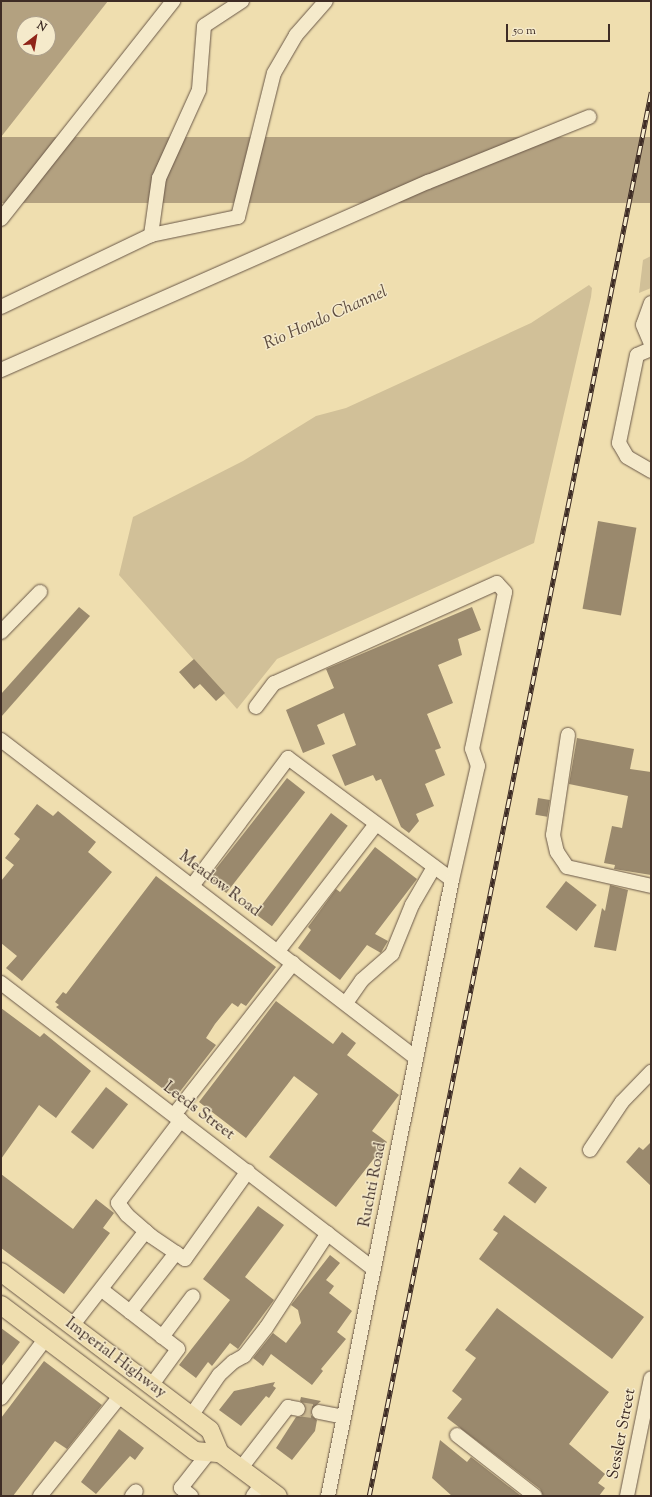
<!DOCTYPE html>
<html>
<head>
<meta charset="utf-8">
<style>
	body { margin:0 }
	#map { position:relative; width:652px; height:1497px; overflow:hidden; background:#efdeaf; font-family:"Sorts Mill Goudy",serif }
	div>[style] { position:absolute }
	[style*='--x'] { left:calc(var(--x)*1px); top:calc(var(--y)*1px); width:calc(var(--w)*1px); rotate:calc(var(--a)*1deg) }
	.green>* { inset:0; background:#d1c098 }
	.water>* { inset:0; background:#b3a180; transform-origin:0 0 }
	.building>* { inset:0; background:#9a896d; transform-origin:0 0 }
	.minor-tunnel>* { height:14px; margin-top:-7px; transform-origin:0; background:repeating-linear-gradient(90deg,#ccba93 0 14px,transparent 0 21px) }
	.roads { filter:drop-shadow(0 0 1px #6a5848) drop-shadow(0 0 1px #6a5848) }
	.minor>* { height:14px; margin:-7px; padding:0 7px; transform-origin:7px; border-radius:7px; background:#f5eacb }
	.major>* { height:18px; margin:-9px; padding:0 9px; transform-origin:9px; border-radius:9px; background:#efdeaf }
	.rail>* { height:4.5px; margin-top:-2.25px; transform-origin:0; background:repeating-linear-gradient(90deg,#f5eacb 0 9px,#3e2c25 0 18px); box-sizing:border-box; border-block:1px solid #3e2c25 }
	span { translate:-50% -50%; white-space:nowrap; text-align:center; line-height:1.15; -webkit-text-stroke:3px #f5eacb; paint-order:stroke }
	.street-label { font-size:16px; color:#3e2c25 }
	.water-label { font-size:17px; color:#5b493c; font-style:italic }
	.frame { position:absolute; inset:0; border:2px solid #3e2c25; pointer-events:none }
	.north { position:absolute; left:16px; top:16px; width:40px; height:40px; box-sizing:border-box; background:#f5eacb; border:1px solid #ac9e89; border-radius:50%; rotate:31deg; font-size:11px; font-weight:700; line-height:16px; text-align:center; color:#3e2c25 }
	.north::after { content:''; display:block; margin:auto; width:14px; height:18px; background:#8f2418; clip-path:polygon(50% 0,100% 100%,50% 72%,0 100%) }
	.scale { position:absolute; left:506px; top:24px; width:104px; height:18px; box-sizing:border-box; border:2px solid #3e2c25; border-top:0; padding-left:5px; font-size:12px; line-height:14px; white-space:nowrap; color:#3e2c25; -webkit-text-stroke:3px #f5eacb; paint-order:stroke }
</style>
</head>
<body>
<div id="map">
	<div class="green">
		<i style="clip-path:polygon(651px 256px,651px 288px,639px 293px,643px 260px)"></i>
		<i style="clip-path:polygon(589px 285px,592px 288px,591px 297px,534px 543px,277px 659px,237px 709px,119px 575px,133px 517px,243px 461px,316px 416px,346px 408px,531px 323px)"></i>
	</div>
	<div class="water">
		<i style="clip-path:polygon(evenodd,1px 1px,108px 1px,1px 137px,1px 1px,24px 24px,48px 24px,48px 48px,24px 48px,24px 24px)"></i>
		<i style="left:651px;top:137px;width:66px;height:712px;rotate:90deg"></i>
	</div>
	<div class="building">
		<i style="left:598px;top:521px;width:39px;height:89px;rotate:10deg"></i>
		<i style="clip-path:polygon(79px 607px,90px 616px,1px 717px,1px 694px)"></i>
		<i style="clip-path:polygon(472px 607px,481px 630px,458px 639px,462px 655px,438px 665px,453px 703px,427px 714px,441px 748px,435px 750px,445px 775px,425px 784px,434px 806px,416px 814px,419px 821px,409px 833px,401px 827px,381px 779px,376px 781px,373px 775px,345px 786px,332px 755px,356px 745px,344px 713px,317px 725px,325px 744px,303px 753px,286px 710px,334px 688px,326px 669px)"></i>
		<i style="clip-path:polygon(194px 659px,225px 693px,216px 701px,200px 684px,194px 689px,179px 672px)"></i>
		<i style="clip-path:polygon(577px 738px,634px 749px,630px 769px,651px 772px,651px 875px,614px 869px,615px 865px,604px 863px,612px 826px,622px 828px,628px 796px,569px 784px)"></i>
		<i style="left:287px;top:778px;width:23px;height:128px;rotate:38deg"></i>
		<i style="left:538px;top:798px;width:12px;height:17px;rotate:9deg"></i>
		<i style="clip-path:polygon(37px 804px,53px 816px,58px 811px,96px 842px,88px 852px,112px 872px,22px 981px,6px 968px,17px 956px,1px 943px,1px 881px,14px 865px,5px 858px,20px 839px,14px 834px)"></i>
		<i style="left:331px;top:813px;width:21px;height:126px;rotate:37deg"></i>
		<i style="clip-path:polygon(375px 847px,417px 879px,375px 934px,388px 941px,382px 951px,381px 953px,367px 945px,340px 980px,298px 948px,311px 930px,308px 927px,336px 889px,340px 892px)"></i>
		<i style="clip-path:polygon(156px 876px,276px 967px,246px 1006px,241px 1003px,238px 1007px,232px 1003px,215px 1024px,206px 1038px,216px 1045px,175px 1098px,56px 1007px,59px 1005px,55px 1002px,63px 992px,66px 994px)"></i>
		<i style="left:566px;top:881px;width:39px;height:33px;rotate:38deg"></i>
		<i style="clip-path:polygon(610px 885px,628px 890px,616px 951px,594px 947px,602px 908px,605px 911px)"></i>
		<i style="clip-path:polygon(276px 1001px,333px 1044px,342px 1032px,356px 1043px,347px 1055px,399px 1095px,372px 1131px,387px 1142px,336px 1207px,269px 1157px,318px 1094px,294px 1076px,246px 1138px,199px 1102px)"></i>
		<i style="clip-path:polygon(1px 1008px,40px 1037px,44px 1033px,91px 1071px,56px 1118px,39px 1105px,1px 1159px)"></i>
		<i style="left:106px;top:1087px;width:28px;height:57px;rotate:38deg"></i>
		<i style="clip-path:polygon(651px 1142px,651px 1186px,626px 1162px,639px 1147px,643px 1150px)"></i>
		<i style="left:520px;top:1167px;width:34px;height:20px;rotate:37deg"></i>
		<i style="clip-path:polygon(1px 1174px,73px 1229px,96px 1199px,114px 1213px,103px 1228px,110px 1233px,64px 1294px,1px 1248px)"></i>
		<i style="clip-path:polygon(258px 1206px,284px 1225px,245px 1277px,274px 1300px,238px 1349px,230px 1343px,212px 1366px,208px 1362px,196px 1378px,179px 1365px,230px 1300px,203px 1279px)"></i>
		<i style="clip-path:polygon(504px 1215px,644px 1317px,612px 1359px,479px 1259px,498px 1233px,493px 1230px)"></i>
		<i style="clip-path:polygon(330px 1255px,340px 1263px,326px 1280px,334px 1286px,329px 1293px,352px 1311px,337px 1332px,346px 1339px,321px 1369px,323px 1371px,312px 1385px,271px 1354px,263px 1366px,253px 1358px,273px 1333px,286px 1343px,301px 1323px,298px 1310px,291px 1305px)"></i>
		<i style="clip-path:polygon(497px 1308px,609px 1392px,569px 1444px,605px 1474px,598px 1483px,605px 1488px,599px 1496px,543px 1496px,540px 1489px,447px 1418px,462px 1399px,452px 1391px,476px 1358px,465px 1350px)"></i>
		<i style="clip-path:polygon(1px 1328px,20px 1342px,1px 1367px)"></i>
		<i style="clip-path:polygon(44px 1361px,102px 1405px,67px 1449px,55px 1441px,13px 1496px,1px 1496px,1px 1418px)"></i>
		<i style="clip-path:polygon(275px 1382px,273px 1386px,276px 1388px,269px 1398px,266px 1396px,241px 1426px,219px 1410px,234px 1391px)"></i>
		<i style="clip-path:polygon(301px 1397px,321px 1401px,311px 1410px,311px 1415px,317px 1420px,315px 1431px,292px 1460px,276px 1448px,296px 1417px,301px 1417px,306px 1411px,306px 1406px,300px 1401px)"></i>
		<i style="clip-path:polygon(119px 1429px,144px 1448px,135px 1460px,130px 1456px,96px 1494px,81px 1482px)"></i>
		<i style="clip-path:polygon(440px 1440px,467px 1462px,471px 1457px,521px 1496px,452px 1496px,432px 1478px)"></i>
	</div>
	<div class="minor-tunnel">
		<i style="--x:298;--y:1409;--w:21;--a:8"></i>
	</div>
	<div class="roads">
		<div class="minor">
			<i style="--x:242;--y:1;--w:45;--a:146.7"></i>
			<i style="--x:204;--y:26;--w:64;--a:94.5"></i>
			<i style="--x:199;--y:90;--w:97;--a:114.4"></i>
			<i style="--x:159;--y:178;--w:58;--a:98"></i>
			<i style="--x:151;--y:235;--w:89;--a:-11.7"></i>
			<i style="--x:238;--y:217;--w:148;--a:-76"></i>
			<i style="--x:274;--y:73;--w:44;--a:-59.9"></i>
			<i style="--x:296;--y:35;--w:45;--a:-48.6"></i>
			<i style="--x:1;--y:219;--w:278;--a:-51.7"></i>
			<i style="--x:651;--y:303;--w:23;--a:110"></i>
			<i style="--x:643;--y:325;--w:21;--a:67"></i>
			<i style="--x:1;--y:307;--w:166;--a:-25.6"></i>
			<i style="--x:651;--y:349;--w:15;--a:157"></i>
			<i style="--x:637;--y:355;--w:90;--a:101.6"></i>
			<i style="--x:619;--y:443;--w:16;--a:60"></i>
			<i style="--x:627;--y:457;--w:28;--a:30"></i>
			<i style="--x:1;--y:370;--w:467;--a:-23.8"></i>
			<i style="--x:428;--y:182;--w:174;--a:-22"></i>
			<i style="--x:1;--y:632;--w:56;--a:-45.7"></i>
			<i style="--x:568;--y:735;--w:101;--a:98.5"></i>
			<i style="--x:553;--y:835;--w:17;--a:77"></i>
			<i style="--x:557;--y:852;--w:18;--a:56"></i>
			<i style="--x:567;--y:867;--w:86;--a:12.7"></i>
			<i style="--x:1;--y:740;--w:523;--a:37.46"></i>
			<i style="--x:192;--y:886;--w:160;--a:-53.1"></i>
			<i style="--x:288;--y:758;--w:204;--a:36.6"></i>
			<i style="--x:452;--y:880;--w:117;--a:-77.2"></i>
			<i style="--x:478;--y:766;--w:18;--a:-109"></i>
			<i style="--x:472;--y:749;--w:160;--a:-78.1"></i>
			<i style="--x:505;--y:592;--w:12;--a:-132"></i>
			<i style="--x:497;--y:583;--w:244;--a:155.8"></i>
			<i style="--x:274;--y:683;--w:30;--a:127"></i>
			<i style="--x:278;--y:951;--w:160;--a:-52.3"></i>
			<i style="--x:1;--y:983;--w:470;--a:37.5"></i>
			<i style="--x:346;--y:1003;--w:28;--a:-55"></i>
			<i style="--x:362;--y:980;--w:40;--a:-41"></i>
			<i style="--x:392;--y:954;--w:53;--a:-67.8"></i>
			<i style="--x:412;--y:905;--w:44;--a:-59.9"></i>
			<i style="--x:174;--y:1115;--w:193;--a:-51.9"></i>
			<i style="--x:181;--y:1120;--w:104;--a:127.2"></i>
			<i style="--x:118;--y:1203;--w:15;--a:53"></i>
			<i style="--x:127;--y:1215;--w:32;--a:41"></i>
			<i style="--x:151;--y:1236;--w:41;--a:34.1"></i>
			<i style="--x:185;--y:1259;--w:108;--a:-54.4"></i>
			<i style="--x:590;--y:1150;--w:58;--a:-56.3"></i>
			<i style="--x:622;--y:1102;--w:42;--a:-46"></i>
			<i style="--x:102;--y:1290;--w:96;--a:37.8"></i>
			<i style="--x:178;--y:1349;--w:46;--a:126.1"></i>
			<i style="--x:130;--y:1312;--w:75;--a:-52.1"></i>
			<i style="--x:72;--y:1326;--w:120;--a:-52.1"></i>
			<i style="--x:162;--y:1337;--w:51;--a:-52.9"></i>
			<i style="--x:1;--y:1398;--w:75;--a:-53.1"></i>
			<i style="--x:319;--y:1412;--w:25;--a:11"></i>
			<i style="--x:191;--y:1416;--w:50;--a:-55.7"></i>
			<i style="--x:219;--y:1375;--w:19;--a:-43"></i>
			<i style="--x:233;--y:1362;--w:13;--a:-29"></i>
			<i style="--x:244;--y:1356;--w:36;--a:-52"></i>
			<i style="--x:266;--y:1328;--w:113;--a:-56.9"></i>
			<i style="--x:457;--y:1435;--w:99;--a:38"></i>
			<i style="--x:241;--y:1468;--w:77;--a:-52.4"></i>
			<i style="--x:288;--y:1407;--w:10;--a:11"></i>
			<i style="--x:40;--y:1496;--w:129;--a:-51.3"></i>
			<i style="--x:132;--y:1496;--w:6;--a:-51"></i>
			<i style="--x:191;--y:1496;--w:13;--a:-141"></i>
			<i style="--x:181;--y:1488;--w:46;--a:-52.1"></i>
			<i style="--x:253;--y:1496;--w:15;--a:-53"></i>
			<i style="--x:328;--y:1496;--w:628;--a:-78.62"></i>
			<i style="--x:627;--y:1496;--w:120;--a:-78.5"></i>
		</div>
		<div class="major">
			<i style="--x:1;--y:1272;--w:262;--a:37.1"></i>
			<i style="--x:210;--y:1430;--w:25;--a:67"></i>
			<i style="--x:220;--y:1453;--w:72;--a:36.6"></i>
			<i style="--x:1;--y:1305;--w:243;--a:37"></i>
			<i style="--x:195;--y:1451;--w:25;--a:5"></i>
		</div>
	</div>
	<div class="rail">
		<i style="--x:369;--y:1496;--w:1432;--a:-78.64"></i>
	</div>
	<div class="street-label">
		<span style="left:219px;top:885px;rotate:37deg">Meadow Road</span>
		<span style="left:198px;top:1112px;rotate:37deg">Leeds Street</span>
		<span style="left:374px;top:1185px;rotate:-79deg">Ruchti Road</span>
		<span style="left:115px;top:1359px;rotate:37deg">Imperial Highway</span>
		<span style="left:623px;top:1434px;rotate:-79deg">Sessler Street</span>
	</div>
	<div class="water-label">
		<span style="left:326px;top:319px;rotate:-24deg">Rio Hondo Channel</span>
	</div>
	<div class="frame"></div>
	<div class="north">N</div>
	<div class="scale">50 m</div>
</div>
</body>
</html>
